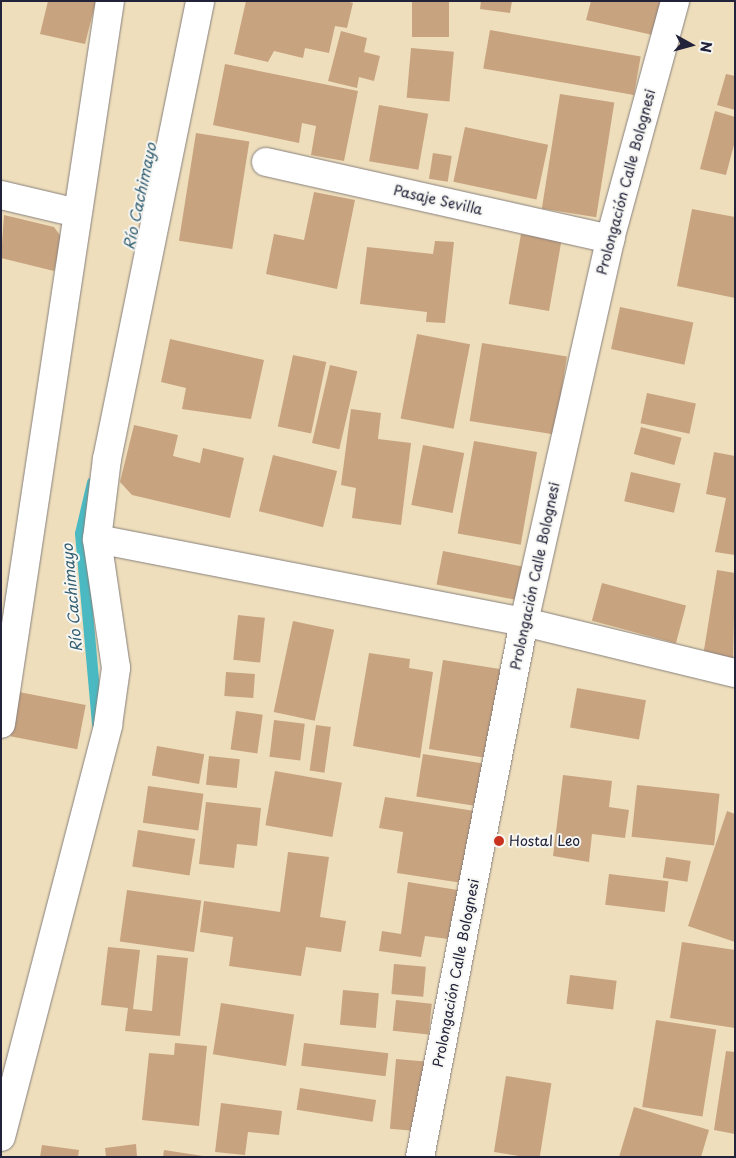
<!DOCTYPE html>
<html>
<head>
<meta charset="utf-8">
<style>
	body { margin:0 }
	#map { position:relative; width:736px; height:1158px; overflow:hidden; background:#eedebc; font-family:"Playpen Sans",sans-serif }
	div>[style] { position:absolute }
	[style*='--x'] { left:calc(var(--x)*1px); top:calc(var(--y)*1px); width:calc(var(--w)*1px); rotate:calc(var(--a)*1deg) }
	.stream>* { height:11px; margin:-5.5px; padding:0 5.5px; transform-origin:5.5px; border-radius:5.5px; background:#4ab9c2 }
	.building>* { inset:0; background:#c8a380; transform-origin:0 0 }
	.roads { filter:drop-shadow(0 0 1px #88807c) drop-shadow(0 0 1px #88807c) }
	.street>* { height:28px; margin:-14px; padding:0 14px; transform-origin:14px; border-radius:14px; background:#fff }
	.dots>* { width:14px; height:14px; translate:-50% -50%; box-sizing:border-box; border:2px solid #f6f6f2; border-radius:50% }
	span { translate:-50% -50%; white-space:nowrap; text-align:center; line-height:1.15; -webkit-text-stroke:4px #f6f6f2; paint-order:stroke }
	.street-label { font-size:14px; color:#22223b }
	.poi-label { font-size:14px; color:#22223b }
	.left { translate:0 -50%; text-align:left }
	.water-label { font-size:15px; color:#325e71; font-style:italic }
	.frame { position:absolute; inset:0; border:2px solid #22223b; pointer-events:none }
	.north { position:absolute; left:666px; top:20px; width:50px; height:50px; -webkit-text-stroke:4px #f6f6f2; paint-order:stroke; rotate:97deg; font-size:14px; font-weight:700; line-height:20px; text-align:center; color:#22223b }
	.north::after { content:''; display:block; margin:auto; width:18px; height:22px; background:#22223b; clip-path:polygon(50% 0,100% 100%,50% 72%,0 100%) }
</style>
</head>
<body>
<div id="map">
	<div class="stream">
		<i style="--x:92;--y:482;--w:52;--a:103.2"></i>
		<i style="--x:80;--y:533;--w:192;--a:84.9"></i>
	</div>
	<div class="building">
		<i style="clip-path:polygon(48px 1px,96px 1px,85px 44px,40px 34px)"></i>
		<i style="clip-path:polygon(246px 1px,346px 1px,353px 3px,347px 28px,335px 26px,329px 53px,305px 48px,303px 58px,274px 51px,268px 62px,234px 54px)"></i>
		<i style="left:412px;top:1px;width:37px;height:36px"></i>
		<i style="clip-path:polygon(481px 1px,512px 1px,510px 13px,480px 9px)"></i>
		<i style="clip-path:polygon(591px 1px,665px 1px,657px 36px,586px 20px)"></i>
		<i style="left:490px;top:30px;width:153px;height:39px;rotate:10deg"></i>
		<i style="clip-path:polygon(341px 31px,367px 38px,364px 52px,380px 56px,374px 81px,359px 77px,357px 88px,328px 81px)"></i>
		<i style="left:411px;top:48px;width:43px;height:50px;rotate:5deg"></i>
		<i style="clip-path:polygon(225px 64px,358px 91px,344px 161px,311px 155px,316px 126px,302px 123px,299px 143px,213px 125px)"></i>
		<i style="clip-path:polygon(726px 74px,735px 76px,735px 110px,717px 105px)"></i>
		<i style="left:560px;top:94px;width:55px;height:116px;rotate:9deg"></i>
		<i style="left:379px;top:105px;width:50px;height:57px;rotate:10deg"></i>
		<i style="clip-path:polygon(715px 111px,735px 117px,735px 141px,726px 175px,700px 169px)"></i>
		<i style="left:465px;top:127px;width:85px;height:56px;rotate:12deg"></i>
		<i style="left:196px;top:133px;width:54px;height:109px;rotate:9deg"></i>
		<i style="left:433px;top:153px;width:19px;height:26px;rotate:9deg"></i>
		<i style="clip-path:polygon(314px 192px,355px 200px,337px 289px,266px 274px,274px 234px,304px 240px)"></i>
		<i style="clip-path:polygon(692px 209px,735px 217px,735px 298px,677px 286px)"></i>
		<i style="clip-path:polygon(4px 215px,54px 227px,62px 238px,54px 271px,1px 258px)"></i>
		<i style="left:521px;top:234px;width:41px;height:71px;rotate:10deg"></i>
		<i style="clip-path:polygon(435px 241px,454px 242px,445px 323px,426px 322px,427px 312px,360px 304px,367px 247px,433px 254px)"></i>
		<i style="left:620px;top:307px;width:75px;height:43px;rotate:12deg"></i>
		<i style="left:417px;top:334px;width:54px;height:86px;rotate:11deg"></i>
		<i style="clip-path:polygon(170px 339px,264px 360px,251px 419px,182px 409px,186px 388px,161px 382px)"></i>
		<i style="left:482px;top:343px;width:86px;height:79px;rotate:9deg"></i>
		<i style="left:293px;top:355px;width:34px;height:73px;rotate:12deg"></i>
		<i style="left:330px;top:365px;width:28px;height:80px;rotate:13deg"></i>
		<i style="left:647px;top:393px;width:50px;height:31px;rotate:12deg"></i>
		<i style="clip-path:polygon(351px 409px,381px 413px,378px 439px,411px 443px,401px 525px,352px 518px,356px 488px,341px 485px)"></i>
		<i style="clip-path:polygon(134px 425px,178px 435px,173px 456px,200px 463px,203px 448px,244px 458px,230px 518px,132px 495px,120px 482px)"></i>
		<i style="left:641px;top:427px;width:42px;height:28px;rotate:15deg"></i>
		<i style="left:474px;top:441px;width:64px;height:94px;rotate:10deg"></i>
		<i style="left:423px;top:445px;width:42px;height:61px;rotate:11deg"></i>
		<i style="clip-path:polygon(714px 452px,735px 456px,735px 555px,715px 552px,726px 498px,706px 494px)"></i>
		<i style="left:273px;top:455px;width:66px;height:58px;rotate:14deg"></i>
		<i style="left:631px;top:472px;width:51px;height:30px;rotate:13deg"></i>
		<i style="left:443px;top:551px;width:89px;height:34px;rotate:11deg"></i>
		<i style="clip-path:polygon(717px 570px,735px 573px,733px 660px,703px 656px)"></i>
		<i style="left:602px;top:583px;width:87px;height:39px;rotate:15deg"></i>
		<i style="left:238px;top:615px;width:27px;height:45px;rotate:6deg"></i>
		<i style="left:293px;top:621px;width:42px;height:93px;rotate:12deg"></i>
		<i style="clip-path:polygon(369px 653px,410px 659px,409px 668px,433px 672px,420px 758px,353px 746px)"></i>
		<i style="left:443px;top:660px;width:67px;height:90px;rotate:9deg"></i>
		<i style="left:226px;top:672px;width:29px;height:24px;rotate:4deg"></i>
		<i style="left:577px;top:688px;width:70px;height:40px;rotate:10deg"></i>
		<i style="left:19px;top:692px;width:68px;height:45px;rotate:11deg"></i>
		<i style="left:236px;top:711px;width:27px;height:39px;rotate:8deg"></i>
		<i style="left:274px;top:720px;width:31px;height:37px;rotate:7deg"></i>
		<i style="left:316px;top:725px;width:15px;height:46px;rotate:8deg"></i>
		<i style="left:157px;top:746px;width:48px;height:30px;rotate:10deg"></i>
		<i style="left:423px;top:754px;width:65px;height:43px;rotate:9deg"></i>
		<i style="left:209px;top:756px;width:31px;height:29px;rotate:6deg"></i>
		<i style="left:275px;top:771px;width:68px;height:55px;rotate:10deg"></i>
		<i style="clip-path:polygon(563px 775px,612px 781px,609px 807px,629px 810px,625px 838px,592px 834px,589px 862px,553px 856px)"></i>
		<i style="left:637px;top:785px;width:83px;height:52px;rotate:6deg"></i>
		<i style="left:148px;top:786px;width:56px;height:37px;rotate:8deg"></i>
		<i style="clip-path:polygon(385px 797px,481px 812px,469px 884px,397px 873px,403px 832px,379px 828px)"></i>
		<i style="clip-path:polygon(206px 802px,261px 808px,257px 846px,237px 844px,234px 868px,199px 864px)"></i>
		<i style="clip-path:polygon(727px 811px,735px 814px,735px 942px,688px 926px)"></i>
		<i style="left:138px;top:830px;width:58px;height:37px;rotate:9deg"></i>
		<i style="clip-path:polygon(288px 852px,329px 857px,320px 917px,346px 921px,341px 952px,306px 947px,301px 976px,229px 966px,233px 937px,200px 932px,204px 901px,280px 912px)"></i>
		<i style="left:666px;top:857px;width:25px;height:21px;rotate:9deg"></i>
		<i style="left:609px;top:874px;width:60px;height:31px;rotate:7deg"></i>
		<i style="clip-path:polygon(408px 882px,464px 891px,456px 940px,425px 936px,421px 957px,379px 951px,382px 931px,401px 934px)"></i>
		<i style="left:127px;top:890px;width:75px;height:52px;rotate:8deg"></i>
		<i style="clip-path:polygon(682px 942px,735px 950px,735px 1028px,670px 1018px)"></i>
		<i style="clip-path:polygon(108px 947px,140px 950px,133px 1009px,152px 1011px,157px 955px,188px 958px,180px 1036px,125px 1031px,128px 1008px,101px 1005px)"></i>
		<i style="left:394px;top:964px;width:32px;height:30px;rotate:5deg"></i>
		<i style="left:570px;top:975px;width:47px;height:29px;rotate:7deg"></i>
		<i style="left:343px;top:990px;width:36px;height:35px;rotate:5deg"></i>
		<i style="left:396px;top:1000px;width:36px;height:31px;rotate:6deg"></i>
		<i style="left:221px;top:1003px;width:74px;height:52px;rotate:9deg"></i>
		<i style="left:656px;top:1020px;width:61px;height:88px;rotate:9deg"></i>
		<i style="clip-path:polygon(175px 1043px,207px 1046px,199px 1126px,142px 1120px,149px 1053px,174px 1055px)"></i>
		<i style="left:304px;top:1043px;width:85px;height:23px;rotate:7deg"></i>
		<i style="clip-path:polygon(726px 1051px,735px 1052px,735px 1134px,714px 1130px)"></i>
		<i style="left:396px;top:1059px;width:32px;height:70px;rotate:5deg"></i>
		<i style="left:506px;top:1076px;width:46px;height:77px;rotate:9deg"></i>
		<i style="left:300px;top:1088px;width:77px;height:22px;rotate:9deg"></i>
		<i style="clip-path:polygon(221px 1103px,282px 1111px,279px 1135px,248px 1132px,245px 1155px,215px 1152px)"></i>
		<i style="clip-path:polygon(634px 1107px,709px 1130px,701px 1157px,619px 1157px)"></i>
		<i style="clip-path:polygon(136px 1144px,137px 1157px,106px 1157px,105px 1148px)"></i>
		<i style="clip-path:polygon(42px 1145px,79px 1150px,78px 1157px,40px 1157px)"></i>
		<i style="clip-path:polygon(164px 1150px,203px 1156px,203px 1157px,163px 1157px)"></i>
	</div>
	<div class="roads">
		<div class="street">
			<i style="--x:266;--y:162;--w:353;--a:12.6"></i>
			<i style="--x:1;--y:195;--w:78;--a:13.3"></i>
			<i style="--x:97;--y:539;--w:435;--a:11"></i>
			<i style="--x:524;--y:622;--w:217;--a:13.6"></i>
			<i style="--x:1;--y:724;--w:731;--a:-81.43"></i>
			<i style="--x:1;--y:1137;--w:426;--a:-75.4"></i>
			<i style="--x:108;--y:725;--w:58;--a:-82"></i>
			<i style="--x:116;--y:668;--w:130;--a:-98.4"></i>
			<i style="--x:97;--y:539;--w:81;--a:-82.9"></i>
			<i style="--x:107;--y:459;--w:467;--a:-78.5"></i>
			<i style="--x:420;--y:1157;--w:545;--a:-79"></i>
			<i style="--x:524;--y:622;--w:393;--a:-77.3"></i>
			<i style="--x:610;--y:239;--w:247;--a:-74.7"></i>
		</div>
	</div>
	<div class="dots">
		<i style="left:499px;top:841px;background:#c8321e"></i>
	</div>
	<div class="street-label">
		<span style="left:626px;top:182px;rotate:-75deg">Prolongación Calle Bolognesi</span>
		<span style="left:438px;top:200px;rotate:13deg">Pasaje Sevilla</span>
		<span style="left:535px;top:576px;rotate:-78deg">Prolongación Calle Bolognesi</span>
		<span style="left:456px;top:973px;rotate:-79deg">Prolongación Calle Bolognesi</span>
	</div>
	<div class="poi-label">
		<span class="left" style="left:509px;top:841px">Hostal Leo</span>
	</div>
	<div class="water-label">
		<span style="left:139px;top:196px;rotate:-78deg">Río Cachimayo</span>
		<span style="left:71px;top:598px;rotate:-95deg">Río Cachimayo</span>
	</div>
	<div class="frame"></div>
	<div class="north">N</div>
</div>
</body>
</html>
